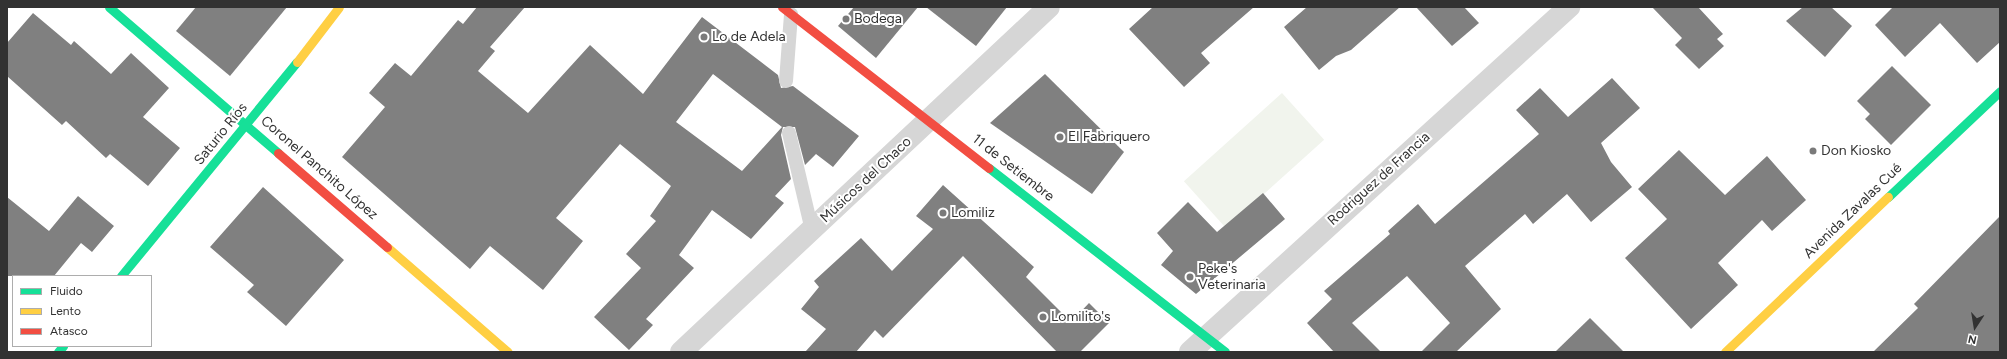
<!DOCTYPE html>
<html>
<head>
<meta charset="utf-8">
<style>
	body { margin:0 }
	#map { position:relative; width:2007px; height:359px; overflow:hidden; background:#fff; font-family:Figtree,sans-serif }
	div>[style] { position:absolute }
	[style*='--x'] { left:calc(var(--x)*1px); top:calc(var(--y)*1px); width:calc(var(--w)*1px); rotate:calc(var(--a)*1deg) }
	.green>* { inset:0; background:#f1f4ed; transform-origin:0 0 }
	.building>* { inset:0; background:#808080 }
	.lane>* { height:14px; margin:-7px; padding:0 7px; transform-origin:7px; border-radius:7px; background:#d6d6d6 }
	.street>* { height:22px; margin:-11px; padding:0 11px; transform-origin:11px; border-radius:11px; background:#d6d6d6 }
	.fast>* { height:9px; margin:-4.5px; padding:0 4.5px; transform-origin:4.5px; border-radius:4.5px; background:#16e098 }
	.slow>* { height:9px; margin:-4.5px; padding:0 4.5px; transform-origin:4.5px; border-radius:4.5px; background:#ffcf43 }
	.jam>* { height:9px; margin:-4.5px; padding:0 4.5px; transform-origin:4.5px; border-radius:4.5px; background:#f24e42 }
	.dots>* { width:11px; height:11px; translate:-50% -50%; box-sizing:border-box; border:2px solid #fff; border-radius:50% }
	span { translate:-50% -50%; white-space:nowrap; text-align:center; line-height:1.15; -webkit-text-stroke:4px #fff; paint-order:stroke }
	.poi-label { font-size:14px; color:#323232 }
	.left { translate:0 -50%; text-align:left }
	.street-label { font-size:14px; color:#323232 }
	.frame { position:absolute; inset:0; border:8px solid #323232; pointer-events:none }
	.legend { position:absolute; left:12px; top:275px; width:140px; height:72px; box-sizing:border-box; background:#fff; border:1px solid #adadad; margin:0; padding:5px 7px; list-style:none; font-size:12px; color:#323232 }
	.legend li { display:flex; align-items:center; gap:8px; height:20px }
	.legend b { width:20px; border:1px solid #adadad }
	.north { position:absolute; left:1955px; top:307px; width:40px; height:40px; -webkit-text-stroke:3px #fff; paint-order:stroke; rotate:192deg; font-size:11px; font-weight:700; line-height:16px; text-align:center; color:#323232 }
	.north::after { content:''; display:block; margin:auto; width:14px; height:18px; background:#323232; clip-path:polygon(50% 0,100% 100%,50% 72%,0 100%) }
</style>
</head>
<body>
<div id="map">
	<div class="green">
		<i style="left:1282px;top:93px;width:63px;height:132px;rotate:48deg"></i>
	</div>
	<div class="building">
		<i style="clip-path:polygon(196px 7px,287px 7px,230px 76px,176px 31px)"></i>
		<i style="clip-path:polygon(evenodd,477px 7px,525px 7px,490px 47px,495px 51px,478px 71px,528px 113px,590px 45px,643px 94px,702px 17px,778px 75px,781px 88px,793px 86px,859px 136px,833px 167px,816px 154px,805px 165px,795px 127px,783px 127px,781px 135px,791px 179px,775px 196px,784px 203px,751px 239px,712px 210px,679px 255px,694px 268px,646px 319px,653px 325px,629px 350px,594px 317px,641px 268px,626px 254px,656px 221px,650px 216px,671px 186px,620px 144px,556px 218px,583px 241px,543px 290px,490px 246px,470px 269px,342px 157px,385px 107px,369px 93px,395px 63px,411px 76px,458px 20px,463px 24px,477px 7px,713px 74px,782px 127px,742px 171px,676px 122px,713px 74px)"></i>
		<i style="clip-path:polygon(854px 7px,918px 7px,876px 58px,838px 26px)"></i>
		<i style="clip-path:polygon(926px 7px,1007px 7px,976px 46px)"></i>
		<i style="clip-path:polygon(1153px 7px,1254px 7px,1201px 53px,1210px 63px,1184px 87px,1129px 29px)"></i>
		<i style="clip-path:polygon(1307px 7px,1400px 7px,1351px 50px,1336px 56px,1319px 70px,1284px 27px)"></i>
		<i style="clip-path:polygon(1416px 7px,1464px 7px,1479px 23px,1452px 46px)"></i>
		<i style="clip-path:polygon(1652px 7px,1698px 7px,1723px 34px,1717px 39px,1724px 46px,1699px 69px,1675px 45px,1682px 38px)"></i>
		<i style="clip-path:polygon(1803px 7px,1831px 7px,1852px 26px,1825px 57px,1786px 21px)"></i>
		<i style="clip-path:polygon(1893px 7px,2000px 7px,2000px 42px,1977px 63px,1940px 23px,1905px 57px,1875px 25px)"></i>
		<i style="clip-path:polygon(33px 13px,71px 45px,74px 41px,111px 74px,131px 53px,169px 88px,143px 117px,180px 148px,148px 186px,110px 154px,106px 158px,66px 121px,62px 125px,7px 76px,7px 43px)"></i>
		<i style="clip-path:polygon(1892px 66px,1931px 105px,1891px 145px,1865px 119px,1870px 114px,1857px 101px)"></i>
		<i style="clip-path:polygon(1045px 74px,1124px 152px,1092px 194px,990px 123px)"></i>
		<i style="clip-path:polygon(1612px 78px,1640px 108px,1601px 143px,1611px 162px,1632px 187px,1591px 222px,1567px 194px,1533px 224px,1525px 214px,1465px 266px,1501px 309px,1456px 352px,1421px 352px,1450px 323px,1407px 276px,1352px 323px,1381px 352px,1334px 352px,1307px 323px,1332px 299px,1324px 291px,1390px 234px,1388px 231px,1418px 204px,1435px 224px,1539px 134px,1516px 110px,1540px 88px,1568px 117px)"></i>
		<i style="clip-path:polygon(1679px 150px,1725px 195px,1767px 156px,1806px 200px,1772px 231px,1762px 220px,1718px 263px,1738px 285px,1691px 329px,1625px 258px,1667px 219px,1638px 189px)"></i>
		<i style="clip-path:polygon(943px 185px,1034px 267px,1026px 277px,1071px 322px,1089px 303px,1109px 323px,1080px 352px,1057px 352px,963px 256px,883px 338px,875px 330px,856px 352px,805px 352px,826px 329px,801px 309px,819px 287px,814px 281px,861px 238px,892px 271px,933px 229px,916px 216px)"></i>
		<i style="clip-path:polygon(263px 187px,344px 260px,286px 326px,247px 292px,254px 285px,210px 247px)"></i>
		<i style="clip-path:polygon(1263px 193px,1285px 219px,1196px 294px,1161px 265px,1173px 251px,1157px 233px,1188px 202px,1217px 232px)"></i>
		<i style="clip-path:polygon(78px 196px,114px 226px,92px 252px,81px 243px,54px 276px,7px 276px,7px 197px,49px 231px)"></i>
		<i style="clip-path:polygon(2000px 216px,2000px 352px,1873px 352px,1918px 308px,1914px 304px)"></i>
		<i style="clip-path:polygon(1590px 318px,1624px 352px,1555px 352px)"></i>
	</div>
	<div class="lane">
		<i style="--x:786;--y:81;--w:67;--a:-85.7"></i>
		<i style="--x:789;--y:133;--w:100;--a:76.7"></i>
	</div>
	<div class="street">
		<i style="--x:681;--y:352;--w:504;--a:-43.15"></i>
		<i style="--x:1190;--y:352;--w:513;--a:-42.31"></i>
	</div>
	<div class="fast">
		<i style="--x:109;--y:7;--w:223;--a:40.8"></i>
		<i style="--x:989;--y:168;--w:299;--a:37.9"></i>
		<i style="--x:1888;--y:197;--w:154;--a:-43.4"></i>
		<i style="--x:121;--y:276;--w:277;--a:-50.6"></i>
		<i style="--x:58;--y:352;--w:8;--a:-50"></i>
	</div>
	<div class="slow">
		<i style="--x:297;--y:62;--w:69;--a:-52.6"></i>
		<i style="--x:387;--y:247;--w:160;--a:41"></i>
		<i style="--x:1725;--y:352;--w:225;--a:-43.6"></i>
	</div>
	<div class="jam">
		<i style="--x:782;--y:7;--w:262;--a:37.9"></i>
		<i style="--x:278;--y:153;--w:144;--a:40.8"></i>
	</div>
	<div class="dots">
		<i style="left:846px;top:19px;background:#7a7a7a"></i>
		<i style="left:704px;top:37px;background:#7a7a7a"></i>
		<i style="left:1060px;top:137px;background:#7a7a7a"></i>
		<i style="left:1813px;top:151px;background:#7a7a7a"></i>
		<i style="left:943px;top:213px;background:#7a7a7a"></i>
		<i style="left:1190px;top:277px;background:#7a7a7a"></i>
		<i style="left:1043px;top:317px;background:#7a7a7a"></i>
	</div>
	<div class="poi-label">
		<span class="left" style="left:854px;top:19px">Bodega</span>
		<span class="left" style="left:712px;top:37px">Lo de Adela</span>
		<span class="left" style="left:1068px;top:137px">El Fabriquero</span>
		<span class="left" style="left:1821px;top:151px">Don Kiosko</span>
		<span class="left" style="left:951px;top:213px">Lomiliz</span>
		<span class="left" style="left:1198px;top:277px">Peke's<br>Veterinaria</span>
		<span class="left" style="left:1051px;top:317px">Lomilito's</span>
	</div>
	<div class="street-label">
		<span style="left:221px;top:134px;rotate:-51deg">Saturio Ríos</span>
		<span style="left:319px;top:168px;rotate:41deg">Coronel Panchito López</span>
		<span style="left:1013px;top:168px;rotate:38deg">11 de Setiembre</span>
		<span style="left:1379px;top:179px;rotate:-42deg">Rodriguez de Francia</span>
		<span style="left:866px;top:180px;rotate:-43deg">Músicos del Chaco</span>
		<span style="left:1853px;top:211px;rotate:-44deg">Avenida Zavalas Cué</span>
	</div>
	<div class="frame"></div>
	<ul class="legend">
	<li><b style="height:5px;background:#16e098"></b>Fluido</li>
	<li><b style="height:5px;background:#ffcf43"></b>Lento</li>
	<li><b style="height:5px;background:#f24e42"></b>Atasco</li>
	</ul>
	<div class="north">N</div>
</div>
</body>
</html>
